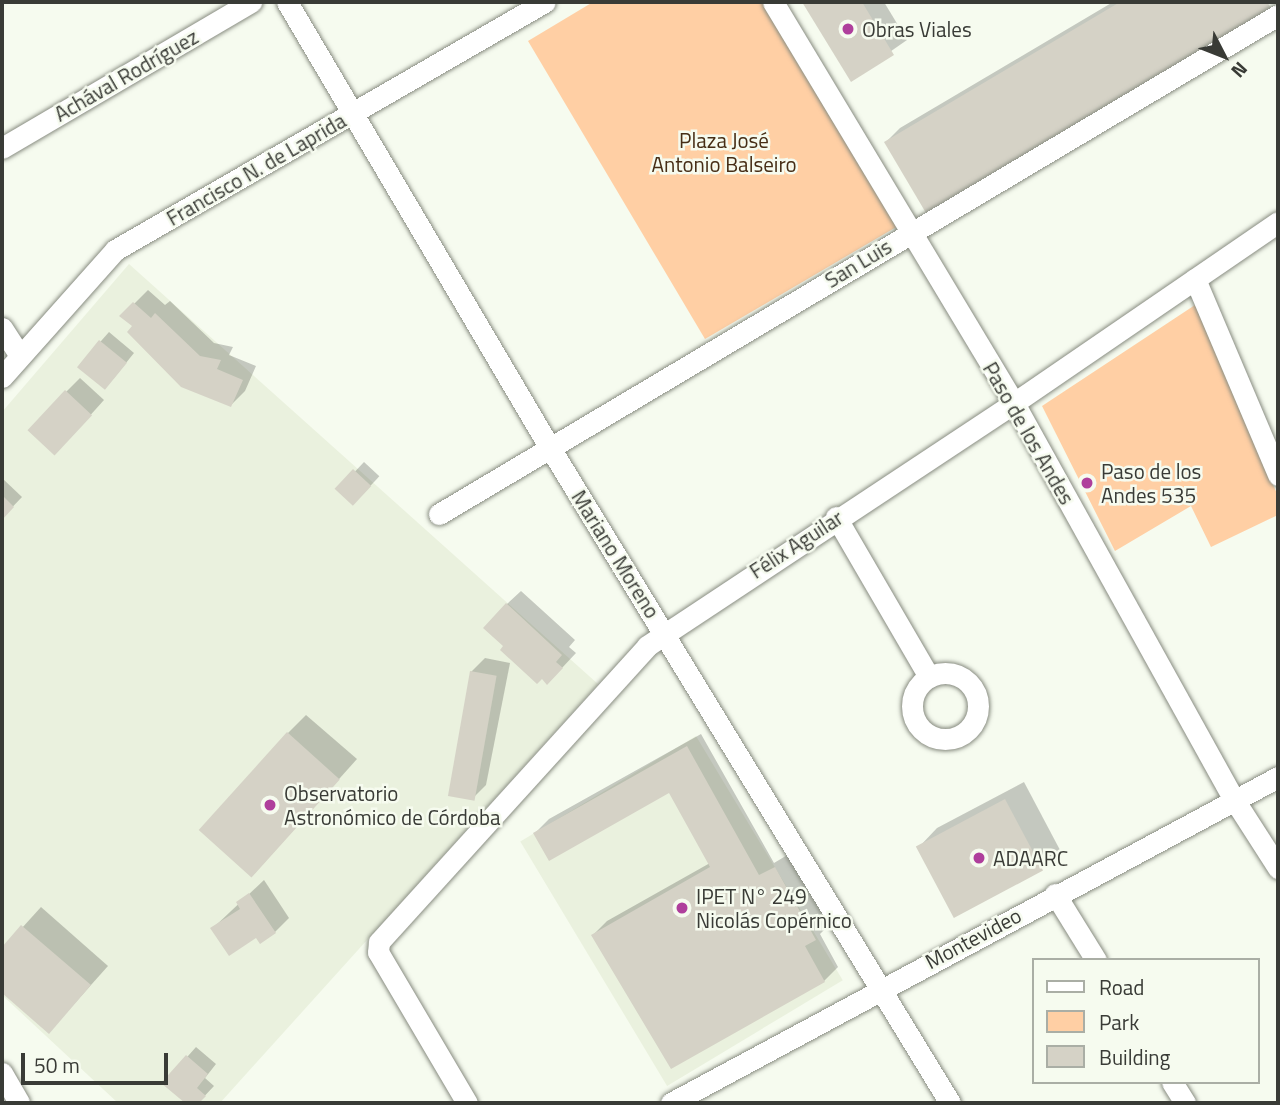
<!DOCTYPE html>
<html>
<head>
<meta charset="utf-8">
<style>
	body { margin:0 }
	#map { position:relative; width:1280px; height:1105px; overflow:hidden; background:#f6fbef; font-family:"Titillium Web",sans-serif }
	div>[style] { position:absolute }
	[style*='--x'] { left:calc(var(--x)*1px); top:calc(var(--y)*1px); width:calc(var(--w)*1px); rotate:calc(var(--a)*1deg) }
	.built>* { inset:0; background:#eaf1de; transform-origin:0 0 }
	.green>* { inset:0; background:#ffcfa4 }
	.shadow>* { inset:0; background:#0003; transform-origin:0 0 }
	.building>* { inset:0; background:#d5d2c6; transform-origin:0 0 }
	.roads { filter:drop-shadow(0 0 2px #888c81) drop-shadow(0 0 2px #888c81) }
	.street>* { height:21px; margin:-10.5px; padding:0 10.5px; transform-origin:10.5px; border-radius:10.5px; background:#fff }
	.street>.ring { margin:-10.5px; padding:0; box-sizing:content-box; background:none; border:21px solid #fff; border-radius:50% }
	.dots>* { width:19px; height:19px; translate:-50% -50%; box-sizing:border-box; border:4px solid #f6fbef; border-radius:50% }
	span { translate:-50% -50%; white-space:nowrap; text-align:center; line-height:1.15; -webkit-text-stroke:5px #f6fbef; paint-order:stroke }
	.poi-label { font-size:21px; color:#393b36 }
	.left { translate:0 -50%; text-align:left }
	.street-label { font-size:21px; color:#393b36 }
	.park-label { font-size:21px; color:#462d15 }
	.frame { position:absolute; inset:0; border:4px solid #393b36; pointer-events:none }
	.legend { position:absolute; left:1032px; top:958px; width:228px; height:126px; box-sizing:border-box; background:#f6fbef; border:2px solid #aaaea5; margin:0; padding:9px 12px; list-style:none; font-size:21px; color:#393b36 }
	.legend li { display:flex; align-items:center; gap:14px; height:35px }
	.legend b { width:35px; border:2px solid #aaaea5 }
	.north { position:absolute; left:1189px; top:21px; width:70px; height:70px; -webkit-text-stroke:5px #f6fbef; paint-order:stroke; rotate:132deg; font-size:19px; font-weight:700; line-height:28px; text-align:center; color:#393b36 }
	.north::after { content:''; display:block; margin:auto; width:24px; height:32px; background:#393b36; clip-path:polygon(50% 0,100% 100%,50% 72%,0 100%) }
	.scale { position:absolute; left:21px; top:1053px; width:147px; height:32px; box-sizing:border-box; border:4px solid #393b36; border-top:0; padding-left:9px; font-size:21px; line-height:24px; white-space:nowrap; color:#393b36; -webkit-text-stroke:5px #f6fbef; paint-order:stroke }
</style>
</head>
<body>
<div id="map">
	<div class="built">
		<i style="clip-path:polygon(129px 264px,598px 684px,220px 1103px,118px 1103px,2px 995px,2px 412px)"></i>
		<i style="left:696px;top:736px;width:285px;height:205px;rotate:59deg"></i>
	</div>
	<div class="green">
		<i style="clip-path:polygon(593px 2px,765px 2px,898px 226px,705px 339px,528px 41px)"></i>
		<i style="clip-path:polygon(1195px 305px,1278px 496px,1278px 515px,1211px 547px,1191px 506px,1115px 551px,1042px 406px)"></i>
	</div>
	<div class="shadow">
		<i style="clip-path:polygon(804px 2px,884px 2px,907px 40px,851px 79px)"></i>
		<i style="clip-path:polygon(1113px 2px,1274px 2px,886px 142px,900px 128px)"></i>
		<i style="clip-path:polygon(148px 290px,165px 305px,170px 301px,214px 343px,233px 347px,229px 355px,256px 366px,245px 391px,231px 405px,122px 316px)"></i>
		<i style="clip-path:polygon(109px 332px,134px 353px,113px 379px,79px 366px)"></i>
		<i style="clip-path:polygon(80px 378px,104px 400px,69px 439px,66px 392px)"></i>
		<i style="left:364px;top:462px;width:21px;height:38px;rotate:43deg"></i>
		<i style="clip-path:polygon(2px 478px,22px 497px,2px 518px)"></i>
		<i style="clip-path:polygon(521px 591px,575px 640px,569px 647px,576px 653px,561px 669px,542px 677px,506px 646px,507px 604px)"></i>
		<i style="clip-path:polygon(485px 658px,510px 663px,486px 785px,472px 799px,471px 672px)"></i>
		<i style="clip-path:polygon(306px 715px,357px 759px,253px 875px,288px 733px)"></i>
		<i style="clip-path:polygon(701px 734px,774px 863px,789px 854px,829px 925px,820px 934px,838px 967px,824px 981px,593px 935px,607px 921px,710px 863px,669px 790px,535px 833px,549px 819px)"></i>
		<i style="clip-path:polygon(1024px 782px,1060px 850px,1041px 869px,919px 847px,937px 828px)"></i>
		<i style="clip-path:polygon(264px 880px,289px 918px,275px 932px,257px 936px,213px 928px)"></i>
		<i style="clip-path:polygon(41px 907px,108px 966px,49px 1032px,2px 991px,2px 950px)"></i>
		<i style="clip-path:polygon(196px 1047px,216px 1064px,205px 1078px,214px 1086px,198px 1103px,187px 1103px,164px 1083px)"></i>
	</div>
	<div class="building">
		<i style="clip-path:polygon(802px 2px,862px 2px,894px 55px,851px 82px)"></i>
		<i style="clip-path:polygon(1120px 2px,1267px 2px,1271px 8px,926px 213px,884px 142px)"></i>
		<i style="clip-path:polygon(133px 302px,151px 318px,155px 313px,200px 356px,221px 360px,217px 369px,243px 380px,231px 407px,181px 387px,127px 332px,132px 326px,119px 316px)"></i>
		<i style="left:99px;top:340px;width:36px;height:35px;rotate:39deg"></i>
		<i style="left:65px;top:390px;width:37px;height:55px;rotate:43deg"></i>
		<i style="left:353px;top:469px;width:25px;height:27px;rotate:43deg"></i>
		<i style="clip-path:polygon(2px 495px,14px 507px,2px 520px)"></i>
		<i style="clip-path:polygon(506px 603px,562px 655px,556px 662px,563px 668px,547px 685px,542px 679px,537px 684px,500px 650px,503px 646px,483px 628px)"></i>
		<i style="left:470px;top:671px;width:27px;height:127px;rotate:10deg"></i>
		<i style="left:287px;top:732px;width:71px;height:132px;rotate:42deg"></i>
		<i style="clip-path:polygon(687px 746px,759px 875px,775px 867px,816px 940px,805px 946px,825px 982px,671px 1069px,591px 935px,710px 867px,669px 793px,549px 861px,533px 833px)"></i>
		<i style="left:1005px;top:799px;width:81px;height:101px;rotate:62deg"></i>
		<i style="clip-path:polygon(249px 893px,276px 933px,260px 944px,256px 938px,229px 956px,210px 928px,240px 909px,236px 902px)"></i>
		<i style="clip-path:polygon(21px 925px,91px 985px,49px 1034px,2px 993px,2px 947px)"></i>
		<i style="clip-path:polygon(186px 1055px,208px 1074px,197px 1088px,206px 1096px,199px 1103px,185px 1103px,161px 1083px)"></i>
	</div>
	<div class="roads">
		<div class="street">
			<i style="--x:287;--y:2;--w:506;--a:59.48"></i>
			<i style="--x:544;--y:438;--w:779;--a:58.59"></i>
			<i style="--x:773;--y:2;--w:468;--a:59"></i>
			<i style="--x:1014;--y:403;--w:455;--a:61"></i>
			<i style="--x:1235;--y:801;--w:80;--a:57.3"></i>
			<i style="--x:2;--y:148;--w:289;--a:-30.4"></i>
			<i style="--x:1195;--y:279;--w:213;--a:67"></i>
			<i style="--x:2;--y:328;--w:33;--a:57"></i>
			<i style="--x:2;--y:377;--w:170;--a:-48.3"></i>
			<i style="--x:115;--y:250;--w:496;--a:-30"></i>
			<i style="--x:439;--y:514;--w:976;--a:-30.74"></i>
			<i style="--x:836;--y:517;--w:185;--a:59.8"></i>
			<i class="ring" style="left:912px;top:673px;width:45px;height:45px"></i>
			<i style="--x:1055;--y:894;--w:78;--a:58.2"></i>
			<i style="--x:2;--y:1073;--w:34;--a:60"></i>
			<i style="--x:1172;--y:1082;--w:25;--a:58"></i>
			<i style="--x:467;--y:1103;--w:175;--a:-120.5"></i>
			<i style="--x:378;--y:952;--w:10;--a:-84"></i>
			<i style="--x:379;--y:942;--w:399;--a:-47.8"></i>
			<i style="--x:647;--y:646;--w:440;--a:-33.5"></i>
			<i style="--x:1014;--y:403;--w:320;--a:-34.4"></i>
			<i style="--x:671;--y:1103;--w:689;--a:-28.24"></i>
		</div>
	</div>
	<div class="dots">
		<i style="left:848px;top:29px;background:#af3f9c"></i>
		<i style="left:1087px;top:483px;background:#af3f9c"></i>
		<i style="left:270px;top:805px;background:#af3f9c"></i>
		<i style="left:979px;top:858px;background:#af3f9c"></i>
		<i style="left:682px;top:908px;background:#af3f9c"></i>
	</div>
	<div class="poi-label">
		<span class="left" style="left:862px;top:29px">Obras Viales</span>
		<span class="left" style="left:1101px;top:483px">Paso de los<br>Andes 535</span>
		<span class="left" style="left:284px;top:805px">Observatorio<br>Astronómico de Córdoba</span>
		<span class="left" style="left:993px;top:858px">ADAARC</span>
		<span class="left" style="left:696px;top:908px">IPET N° 249<br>Nicolás Copérnico</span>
	</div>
	<div class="street-label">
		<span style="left:126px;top:75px;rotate:-30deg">Achával Rodríguez</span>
		<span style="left:256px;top:169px;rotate:-30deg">Francisco N. de Laprida</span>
		<span style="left:858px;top:263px;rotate:-31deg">San Luis</span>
		<span style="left:1029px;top:433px;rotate:60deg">Paso de los Andes</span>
		<span style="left:796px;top:544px;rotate:-33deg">Félix Aguilar</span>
		<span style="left:616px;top:554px;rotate:58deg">Mariano Moreno</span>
		<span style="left:973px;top:938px;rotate:-28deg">Montevideo</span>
	</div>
	<div class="park-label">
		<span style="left:724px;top:152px">Plaza José<br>Antonio Balseiro</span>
	</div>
	<div class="frame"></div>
	<ul class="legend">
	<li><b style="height:9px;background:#fff"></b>Road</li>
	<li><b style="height:19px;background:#ffcfa4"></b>Park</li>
	<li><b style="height:19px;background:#d5d2c6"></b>Building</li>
	</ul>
	<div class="north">N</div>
	<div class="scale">50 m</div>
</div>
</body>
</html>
